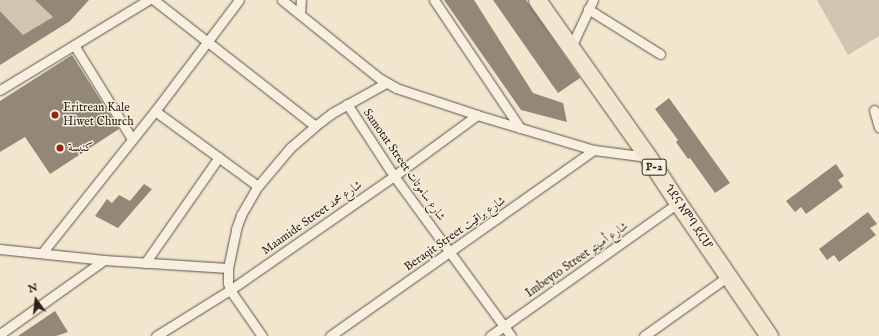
<!DOCTYPE html>
<html>
<head>
<meta charset="utf-8">
<style>
	body { margin:0 }
	#map { position:relative; width:879px; height:336px; overflow:hidden; background:#f3e6ce; font-family:"IM FELL English",Amiri,"Noto Serif Ethiopic",serif }
	div>[style] { position:absolute }
	[style*='--x'] { left:calc(var(--x)*1px); top:calc(var(--y)*1px); width:calc(var(--w)*1px); rotate:calc(var(--a)*1deg) }
	.green>* { inset:0; background:#d1c5af }
	.building>* { inset:0; background:#938778 }
	.roads { filter:drop-shadow(0 0 1px #5d5247) drop-shadow(0 0 1px #5d5247) }
	.street>* { height:9px; margin:-4.5px; padding:0 4.5px; transform-origin:4.5px; border-radius:4.5px; background:#f7efdf }
	.highway>* { height:17px; margin:-8.5px; padding:0 8.5px; transform-origin:8.5px; border-radius:8.5px; background:#f3e6ce }
	.dots>* { width:11px; height:11px; translate:-50% -50%; box-sizing:border-box; border:2px solid #f7efdf; border-radius:50% }
	span { translate:-50% -50%; white-space:nowrap; text-align:center; line-height:1.15; -webkit-text-stroke:3px #f7efdf; paint-order:stroke }
	.shield-label span { padding:1px 3px; background:#f7efdf; border:1px solid; border-radius:3px; -webkit-text-stroke-width:0 }
	.shield-label { font-size:11px; color:#2b211a; font-weight:700 }
	.poi-label { font-size:12px; color:#2b211a }
	.left { translate:0 -50%; text-align:left }
	.street-label { font-size:12px; color:#2b211a }
	.north { position:absolute; left:16px; top:280px; width:40px; height:40px; -webkit-text-stroke:3px #f7efdf; paint-order:stroke; rotate:345deg; font-size:11px; font-weight:700; line-height:16px; text-align:center; color:#2b211a }
	.north::after { content:''; display:block; margin:auto; width:14px; height:18px; background:#2b211a; clip-path:polygon(50% 0,100% 100%,50% 72%,0 100%) }
</style>
</head>
<body>
<div id="map">
	<div class="green">
		<i style="clip-path:polygon(0 0,35px 0,53px 17px,23px 35px,0 11px)"></i>
		<i style="clip-path:polygon(817px 0,879px 0,879px 36px,848px 55px)"></i>
	</div>
	<div class="building">
		<i style="clip-path:polygon(35px 0,89px 0,70px 21px,0 65px,0 11px,23px 35px,53px 17px)"></i>
		<i style="clip-path:polygon(444px 0,474px 0,533px 93px,563px 103px,567px 122px,521px 110px)"></i>
		<i style="clip-path:polygon(493px 0,526px 0,580px 78px,558px 93px)"></i>
		<i style="clip-path:polygon(72px 55px,119px 129px,50px 174px,25px 137px,0 152px,0 101px)"></i>
		<i style="clip-path:polygon(669px 98px,730px 183px,715px 193px,690px 158px,688px 159px,676px 142px,678px 140px,655px 109px)"></i>
		<i style="clip-path:polygon(836px 164px,844px 176px,838px 180px,843px 187px,806px 214px,801px 207px,795px 212px,786px 201px)"></i>
		<i style="clip-path:polygon(144px 184px,152px 189px,118px 228px,95px 216px,107px 199px,112px 203px,119px 195px,130px 201px)"></i>
		<i style="clip-path:polygon(868px 212px,877px 224px,870px 228px,876px 235px,839px 262px,834px 255px,827px 260px,819px 249px)"></i>
		<i style="clip-path:polygon(55px 311px,68px 332px,56px 336px,18px 336px)"></i>
	</div>
	<div class="roads">
		<div class="street">
			<i style="--x:154;--y:0;--w:204;--a:38"></i>
			<i style="--x:282;--y:0;--w:124;--a:38.8"></i>
			<i style="--x:379;--y:78;--w:20;--a:30"></i>
			<i style="--x:396;--y:88;--w:85;--a:18.4"></i>
			<i style="--x:477;--y:115;--w:122;--a:16.7"></i>
			<i style="--x:594;--y:150;--w:54;--a:7.4"></i>
			<i style="--x:434;--y:0;--w:154;--a:56.1"></i>
			<i style="--x:588;--y:9;--w:85;--a:32"></i>
			<i style="--x:300;--y:13;--w:13;--a:-86"></i>
			<i style="--x:74;--y:45;--w:110;--a:58.3"></i>
			<i style="--x:571;--y:47;--w:52;--a:-64.9"></i>
			<i style="--x:0;--y:90;--w:173;--a:-31.3"></i>
			<i style="--x:347;--y:104;--w:86;--a:56.9"></i>
			<i style="--x:394;--y:176;--w:198;--a:53.8"></i>
			<i style="--x:874;--y:110;--w:18;--a:74"></i>
			<i style="--x:155;--y:111;--w:127;--a:36.1"></i>
			<i style="--x:0;--y:249;--w:105;--a:6"></i>
			<i style="--x:104;--y:260;--w:124;--a:3.7"></i>
			<i style="--x:42;--y:253;--w:181;--a:-51.5"></i>
			<i style="--x:155;--y:111;--w:139;--a:-52.9"></i>
			<i style="--x:145;--y:263;--w:129;--a:-55.1"></i>
			<i style="--x:0;--y:334;--w:128;--a:-35.4"></i>
			<i style="--x:156;--y:336;--w:87;--a:-31.9"></i>
			<i style="--x:230;--y:290;--w:200;--a:-34.8"></i>
			<i style="--x:394;--y:176;--w:103;--a:-36.3"></i>
			<i style="--x:262;--y:336;--w:56;--a:-124.8"></i>
			<i style="--x:230;--y:290;--w:7;--a:-106"></i>
			<i style="--x:228;--y:283;--w:15;--a:-90"></i>
			<i style="--x:228;--y:268;--w:40;--a:-78"></i>
			<i style="--x:236;--y:229;--w:15;--a:-70"></i>
			<i style="--x:241;--y:215;--w:34;--a:-60"></i>
			<i style="--x:258;--y:186;--w:50;--a:-49.9"></i>
			<i style="--x:290;--y:148;--w:33;--a:-41"></i>
			<i style="--x:315;--y:126;--w:21;--a:-37"></i>
			<i style="--x:332;--y:113;--w:62;--a:-29.1"></i>
			<i style="--x:330;--y:336;--w:323;--a:-35.2"></i>
			<i style="--x:490;--y:336;--w:230;--a:-35.3"></i>
			<i style="--x:644;--y:336;--w:102;--a:-35.4"></i>
		</div>
		<div class="highway">
			<i style="--x:537;--y:0;--w:192;--a:54.7"></i>
			<i style="--x:648;--y:157;--w:55;--a:56.9"></i>
			<i style="--x:678;--y:203;--w:161;--a:55.6"></i>
		</div>
	</div>
	<div class="dots">
		<i style="left:55px;top:115px;background:#8f2418"></i>
		<i style="left:60px;top:148px;background:#8f2418"></i>
	</div>
	<div class="shield-label">
		<span style="left:654px;top:167px">P-2</span>
	</div>
	<div class="poi-label">
		<span class="left" style="left:63px;top:115px">Eritrean Kale<br>Hiwet Church</span>
		<span class="left" style="left:68px;top:148px">كنيسة</span>
	</div>
	<div class="street-label">
		<span style="left:404px;top:165px;rotate:55deg">Samotat Street شارع ساموتات</span>
		<span style="left:688px;top:217px;rotate:56deg">ጎደና እምባ ደርሆ</span>
		<span style="left:312px;top:218px;rotate:-35deg">Maamide Street شارع محمد</span>
		<span style="left:455px;top:234px;rotate:-35deg">Beraqit Street شارع براقيت</span>
		<span style="left:577px;top:260px;rotate:-35deg">Imbeyto Street شارع أمبيتو</span>
	</div>
	<div class="north">N</div>
</div>
</body>
</html>
